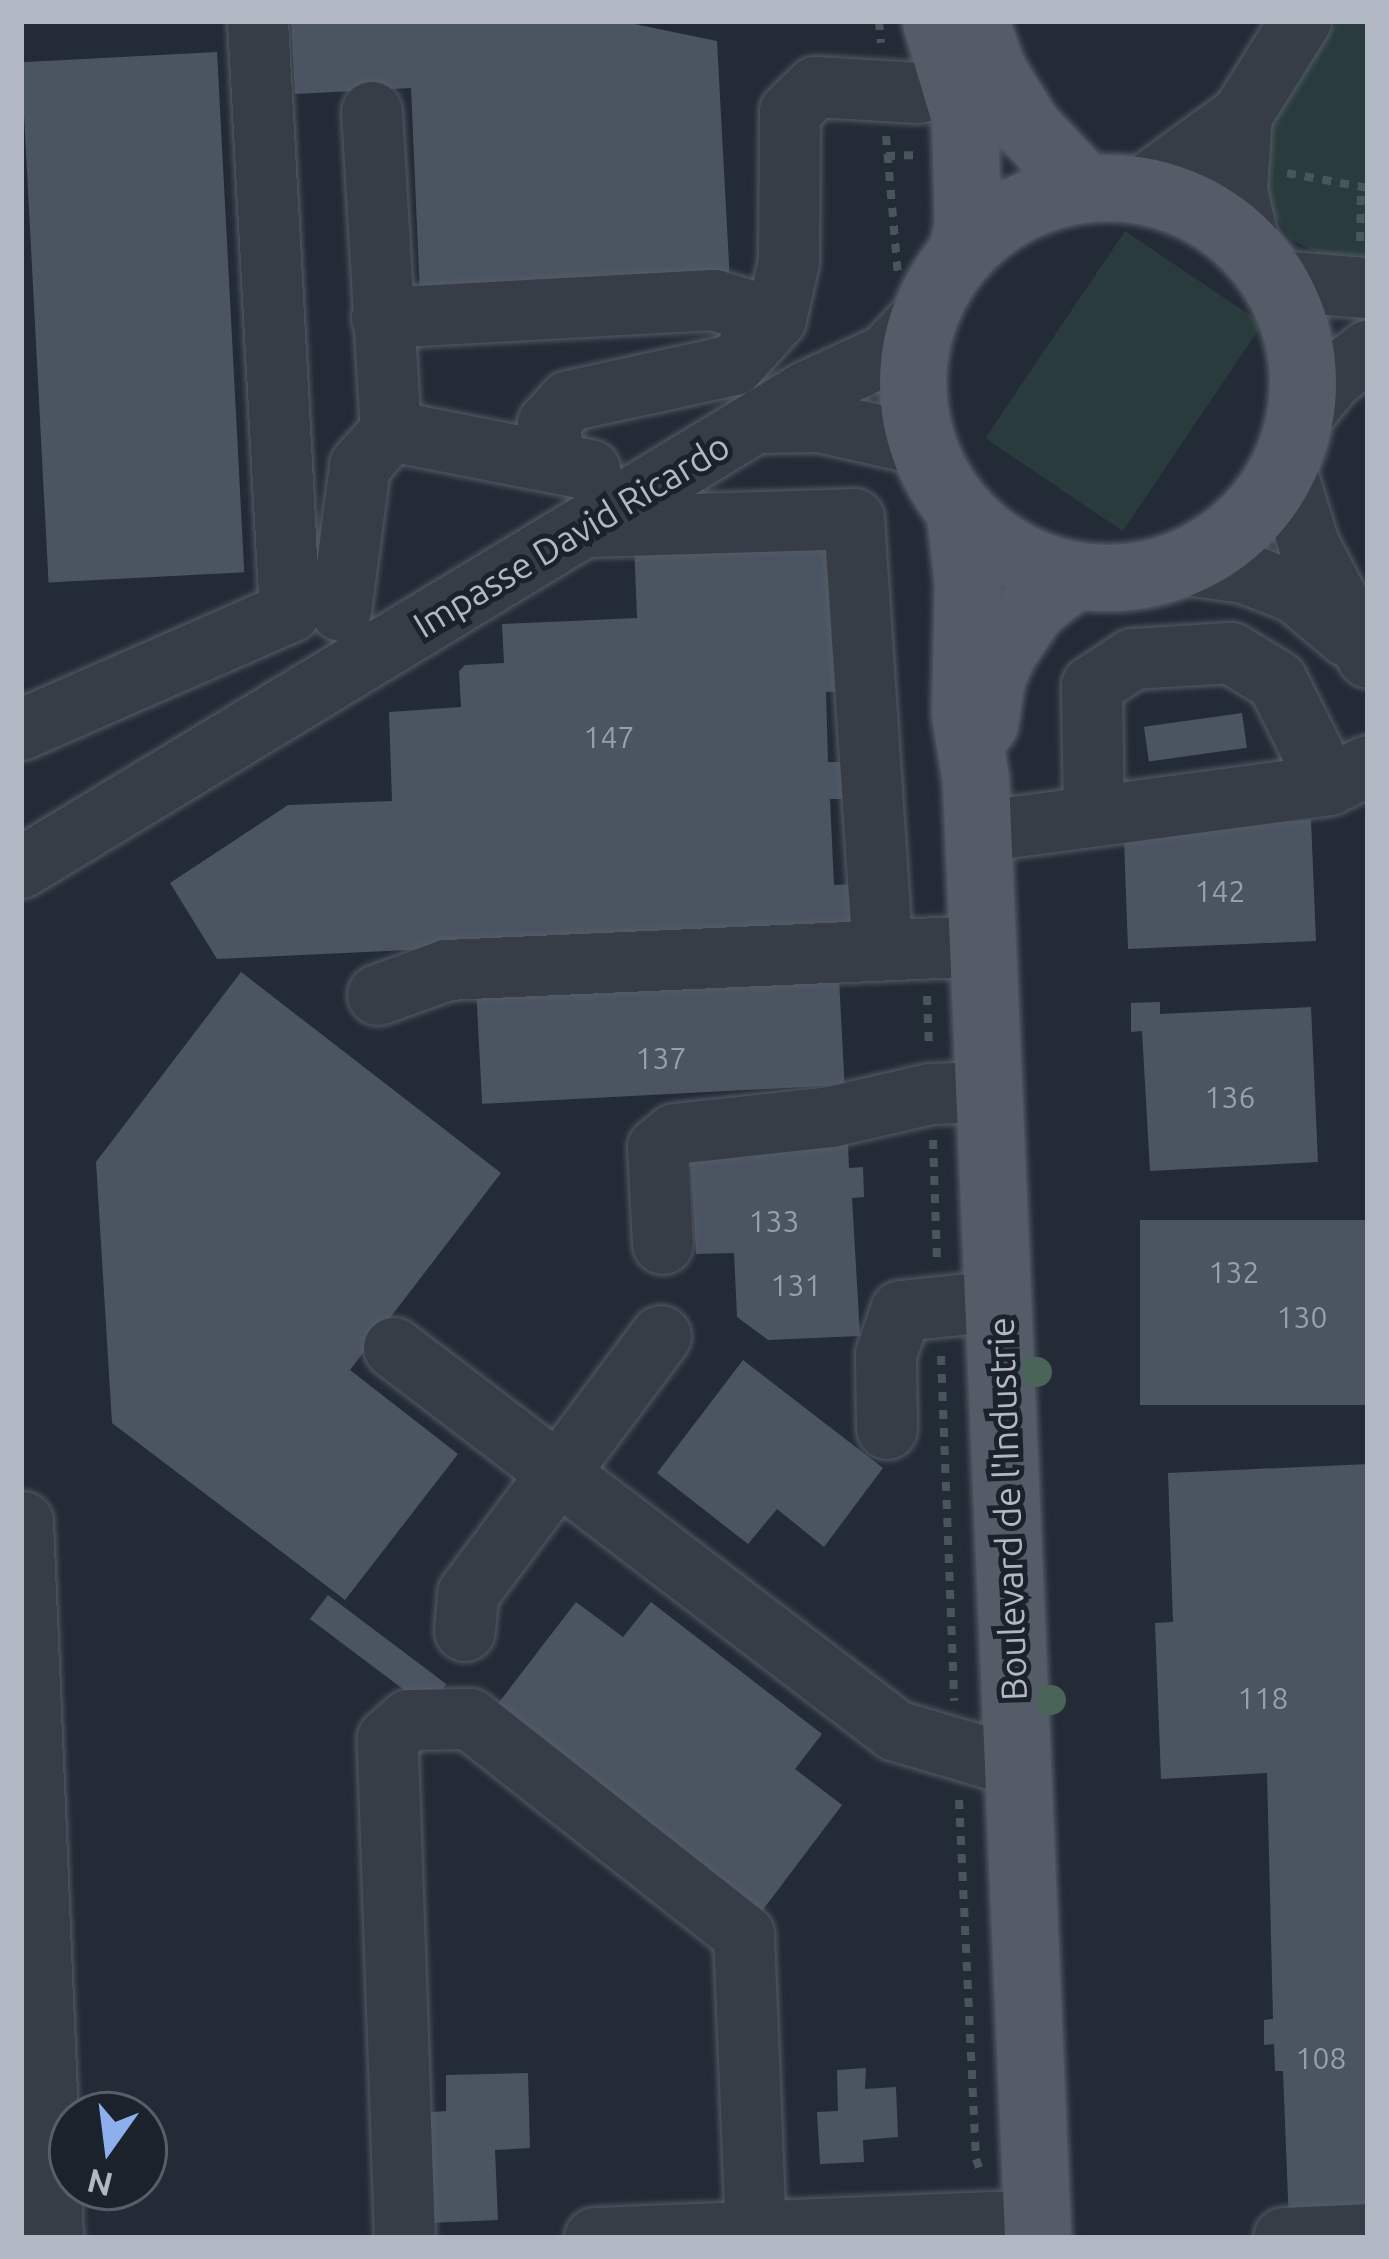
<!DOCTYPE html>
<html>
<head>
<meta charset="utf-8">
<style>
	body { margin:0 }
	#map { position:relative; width:1389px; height:2259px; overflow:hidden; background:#232b36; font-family:Ubuntu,sans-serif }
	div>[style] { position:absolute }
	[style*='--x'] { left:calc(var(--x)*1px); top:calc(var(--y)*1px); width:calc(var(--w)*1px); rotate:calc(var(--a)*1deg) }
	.green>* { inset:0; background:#293b3c; transform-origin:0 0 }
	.building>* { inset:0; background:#4b5562; transform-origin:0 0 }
	.path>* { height:8px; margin-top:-4px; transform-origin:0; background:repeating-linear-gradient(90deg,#465659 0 9px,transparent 0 18px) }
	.roads { filter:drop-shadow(0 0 3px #545b65) drop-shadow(0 0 3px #545b65) }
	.minor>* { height:60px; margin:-30px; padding:0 30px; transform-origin:30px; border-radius:30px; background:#363d47 }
	.major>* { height:66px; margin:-33px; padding:0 33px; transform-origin:33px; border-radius:33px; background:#545c67 }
	.major>.ring { margin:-33px; padding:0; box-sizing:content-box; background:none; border:66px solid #545c67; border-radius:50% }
	.trees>* { width:30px; height:30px; margin:-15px; border-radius:50%; background:#4b6458 }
	span { translate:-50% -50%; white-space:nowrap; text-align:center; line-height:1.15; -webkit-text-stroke:10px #1c222c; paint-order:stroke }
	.number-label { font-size:30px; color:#989fab }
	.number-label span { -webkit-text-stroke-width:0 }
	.street-label { font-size:36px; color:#b1b8c3 }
	.frame { position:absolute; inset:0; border:24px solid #b1b8c3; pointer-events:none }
	.north { position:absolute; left:48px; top:2091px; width:120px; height:120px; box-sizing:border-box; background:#1c222c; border:3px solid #585e68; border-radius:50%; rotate:194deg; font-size:33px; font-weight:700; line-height:48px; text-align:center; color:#b1b8c3 }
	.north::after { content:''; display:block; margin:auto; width:42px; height:54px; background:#8db0ed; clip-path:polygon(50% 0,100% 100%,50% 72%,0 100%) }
</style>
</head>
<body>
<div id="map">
	<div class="green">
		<i style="clip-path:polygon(1337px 21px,1368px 21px,1368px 265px,1330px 260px,1291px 239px,1258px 189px,1268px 116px)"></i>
		<i style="left:1125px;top:231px;width:166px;height:250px;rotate:34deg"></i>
	</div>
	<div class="building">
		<i style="clip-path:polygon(291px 21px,620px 21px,717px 41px,730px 282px,420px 296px,411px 88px,295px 94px)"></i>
		<i style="left:217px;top:52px;width:521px;height:196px;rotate:87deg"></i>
		<i style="clip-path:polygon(842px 533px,849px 691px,826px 692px,828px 762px,851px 762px,852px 799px,830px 799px,834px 885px,855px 884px,858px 929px,217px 959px,170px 883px,288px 805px,392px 801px,389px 712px,461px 707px,459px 671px,465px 665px,504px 663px,502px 624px,637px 618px,634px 542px)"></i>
		<i style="left:1242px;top:713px;width:35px;height:99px;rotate:82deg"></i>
		<i style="clip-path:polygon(1311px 820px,1316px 941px,1128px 949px,1124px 840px,1210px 825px)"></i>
		<i style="clip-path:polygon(241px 972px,501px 1173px,350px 1370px,458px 1454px,345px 1600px,112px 1423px,96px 1162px)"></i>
		<i style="left:839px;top:978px;width:107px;height:363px;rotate:87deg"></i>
		<i style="clip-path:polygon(1160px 1002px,1160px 1014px,1311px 1007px,1318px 1162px,1150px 1171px,1142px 1031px,1131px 1032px,1131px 1003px)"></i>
		<i style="clip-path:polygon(848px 1144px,849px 1168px,863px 1167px,864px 1197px,852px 1198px,860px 1336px,768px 1340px,737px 1317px,734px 1253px,696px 1254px,690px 1153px)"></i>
		<i style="left:1368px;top:1220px;width:185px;height:228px;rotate:90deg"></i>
		<i style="clip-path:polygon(743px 1360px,883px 1468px,824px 1547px,777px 1509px,748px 1544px,657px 1473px)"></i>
		<i style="clip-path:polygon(1368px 1464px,1368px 2220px,1289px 2224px,1283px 2071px,1275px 2071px,1274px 2044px,1264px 2045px,1264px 2020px,1273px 2019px,1267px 1773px,1161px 1779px,1155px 1623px,1173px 1622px,1168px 1473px)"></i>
		<i style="left:328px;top:1595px;width:148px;height:30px;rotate:37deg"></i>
		<i style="clip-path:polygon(576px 1602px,623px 1637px,651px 1602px,822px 1734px,795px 1769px,842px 1805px,756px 1919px,490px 1714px)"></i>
		<i style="clip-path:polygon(866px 2068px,865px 2089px,896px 2087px,898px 2137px,863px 2140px,864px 2162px,820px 2164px,817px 2112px,838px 2111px,837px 2070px)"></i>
		<i style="clip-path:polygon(528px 2073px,530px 2148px,495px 2150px,498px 2220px,428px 2223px,418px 2113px,446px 2111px,446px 2075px)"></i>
	</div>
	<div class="path">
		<i style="--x:879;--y:21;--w:22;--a:85"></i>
		<i style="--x:886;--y:136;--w:142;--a:85.1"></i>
		<i style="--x:886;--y:156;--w:32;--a:-2"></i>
		<i style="--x:1287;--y:173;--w:82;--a:10.5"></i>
		<i style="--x:1360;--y:241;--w:53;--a:-88.9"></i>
		<i style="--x:927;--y:996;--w:51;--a:87.8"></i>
		<i style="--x:933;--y:1140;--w:123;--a:88.1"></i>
		<i style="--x:941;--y:1356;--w:345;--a:87.8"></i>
		<i style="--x:959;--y:1800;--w:359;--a:87.3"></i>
		<i style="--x:976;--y:2159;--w:15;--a:70"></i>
	</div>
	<div class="roads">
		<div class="minor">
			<i style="--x:372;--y:112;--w:320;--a:86.6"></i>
			<i style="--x:391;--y:431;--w:203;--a:11.1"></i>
			<i style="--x:1242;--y:115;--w:76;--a:93.8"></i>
			<i style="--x:1237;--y:191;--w:57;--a:76.9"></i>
			<i style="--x:1141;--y:189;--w:125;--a:-36.2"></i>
			<i style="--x:1242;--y:115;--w:111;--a:-57.9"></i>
			<i style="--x:1276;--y:281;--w:92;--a:4.4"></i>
			<i style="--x:382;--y:318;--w:332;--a:-3.1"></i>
			<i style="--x:714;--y:300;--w:65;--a:17"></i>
			<i style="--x:1300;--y:419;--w:51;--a:-51.3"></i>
			<i style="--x:1332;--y:379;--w:46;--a:-37.9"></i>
			<i style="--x:759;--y:423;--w:61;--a:-0.9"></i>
			<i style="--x:820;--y:422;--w:104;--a:12.8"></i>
			<i style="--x:557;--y:461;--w:38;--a:-104"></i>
			<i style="--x:548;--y:424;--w:31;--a:-48"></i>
			<i style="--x:569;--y:401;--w:169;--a:-12.3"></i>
			<i style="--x:734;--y:365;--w:62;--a:-47.6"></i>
			<i style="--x:776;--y:319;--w:58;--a:-77.2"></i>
			<i style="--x:789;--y:262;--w:150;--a:-89.6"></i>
			<i style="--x:790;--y:112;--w:36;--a:-44"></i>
			<i style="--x:816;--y:87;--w:103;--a:3.3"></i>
			<i style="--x:1285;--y:467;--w:82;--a:72.9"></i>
			<i style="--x:1309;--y:545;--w:127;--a:62.4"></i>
			<i style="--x:589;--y:527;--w:265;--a:-1.7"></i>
			<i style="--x:854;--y:519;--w:432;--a:86.2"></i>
			<i style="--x:1181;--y:564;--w:64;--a:8.1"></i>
			<i style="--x:1244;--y:573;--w:56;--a:21"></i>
			<i style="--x:1296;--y:593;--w:68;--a:40.2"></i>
			<i style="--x:341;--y:611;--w:146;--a:-82.5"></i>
			<i style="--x:360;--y:466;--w:47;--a:-48.5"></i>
			<i style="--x:21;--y:730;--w:294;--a:-23.7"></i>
			<i style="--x:290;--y:612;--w:592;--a:-93.1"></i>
			<i style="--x:1094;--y:816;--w:130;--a:-90.9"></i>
			<i style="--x:1092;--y:686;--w:49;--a:-33.4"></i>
			<i style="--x:1133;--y:659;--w:98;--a:-3.5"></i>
			<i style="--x:1231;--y:653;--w:54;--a:31.3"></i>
			<i style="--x:1277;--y:681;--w:116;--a:63.4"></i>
			<i style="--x:978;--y:832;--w:354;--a:-7.6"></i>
			<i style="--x:1329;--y:785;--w:43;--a:-26"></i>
			<i style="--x:21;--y:868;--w:918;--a:-31.23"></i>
			<i style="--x:806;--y:392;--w:88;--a:-24.8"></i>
			<i style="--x:886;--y:355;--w:51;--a:-46.6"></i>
			<i style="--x:378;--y:995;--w:73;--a:-19.9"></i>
			<i style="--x:447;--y:970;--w:537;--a:-2.56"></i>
			<i style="--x:663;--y:1244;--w:96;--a:-93"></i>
			<i style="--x:658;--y:1148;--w:22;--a:-39"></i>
			<i style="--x:675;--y:1134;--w:157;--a:-6.2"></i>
			<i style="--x:831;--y:1117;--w:103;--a:-13"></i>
			<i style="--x:931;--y:1094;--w:58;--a:-2"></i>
			<i style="--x:394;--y:1348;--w:631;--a:37.34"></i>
			<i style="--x:896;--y:1731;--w:127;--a:16.4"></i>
			<i style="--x:887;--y:1429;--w:74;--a:-90.8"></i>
			<i style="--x:886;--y:1355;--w:46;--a:-71.2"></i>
			<i style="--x:901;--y:1311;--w:98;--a:-5.9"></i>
			<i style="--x:23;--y:1522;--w:717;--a:87.6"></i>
			<i style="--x:465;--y:1631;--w:37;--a:-85"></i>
			<i style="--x:468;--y:1594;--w:322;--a:-53.2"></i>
			<i style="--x:405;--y:2238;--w:499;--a:-92"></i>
			<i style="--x:388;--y:1739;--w:28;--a:-42"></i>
			<i style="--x:409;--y:1720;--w:61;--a:-0.9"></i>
			<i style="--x:470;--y:1719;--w:349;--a:38.2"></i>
			<i style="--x:744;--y:1935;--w:295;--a:87.7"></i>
			<i style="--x:595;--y:2238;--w:442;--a:-2.3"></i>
			<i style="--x:1284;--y:2238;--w:84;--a:-2.7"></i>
		</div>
		<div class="major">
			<i style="--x:936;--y:21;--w:101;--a:73.4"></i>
			<i style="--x:965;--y:118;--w:108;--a:88.4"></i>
			<i style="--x:968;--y:226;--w:28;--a:103"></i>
			<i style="--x:975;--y:21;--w:55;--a:69.9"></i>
			<i style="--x:994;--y:73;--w:66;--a:58"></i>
			<i style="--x:1029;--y:129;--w:81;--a:46.5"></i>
			<i class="ring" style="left:913px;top:188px;width:324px;height:324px"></i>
			<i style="--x:960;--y:513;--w:71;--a:83.6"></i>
			<i style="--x:968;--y:584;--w:129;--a:91.3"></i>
			<i style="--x:965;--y:713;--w:69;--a:80.8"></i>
			<i style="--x:976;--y:781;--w:1458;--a:87.56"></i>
			<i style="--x:985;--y:724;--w:47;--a:-81.3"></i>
			<i style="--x:992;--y:678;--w:27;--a:-66"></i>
			<i style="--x:1003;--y:653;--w:54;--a:-56.3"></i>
			<i style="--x:1033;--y:608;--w:52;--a:-38"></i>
		</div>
	</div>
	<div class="trees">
		<i style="left:1037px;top:1372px"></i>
		<i style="left:1051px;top:1700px"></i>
	</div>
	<div class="number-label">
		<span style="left:609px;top:737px">147</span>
		<span style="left:1220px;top:891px">142</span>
		<span style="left:661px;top:1058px">137</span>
		<span style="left:1230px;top:1097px">136</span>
		<span style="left:774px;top:1221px">133</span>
		<span style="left:1234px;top:1272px">132</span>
		<span style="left:796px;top:1285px">131</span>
		<span style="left:1302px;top:1317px">130</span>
		<span style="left:1263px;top:1698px">118</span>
		<span style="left:1321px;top:2058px">108</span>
	</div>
	<div class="street-label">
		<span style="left:571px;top:535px;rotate:-31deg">Impasse David Ricardo</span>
		<span style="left:1007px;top:1509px;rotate:-92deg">Boulevard de l'Industrie</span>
	</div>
	<div class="frame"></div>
	<div class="north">N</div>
</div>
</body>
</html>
